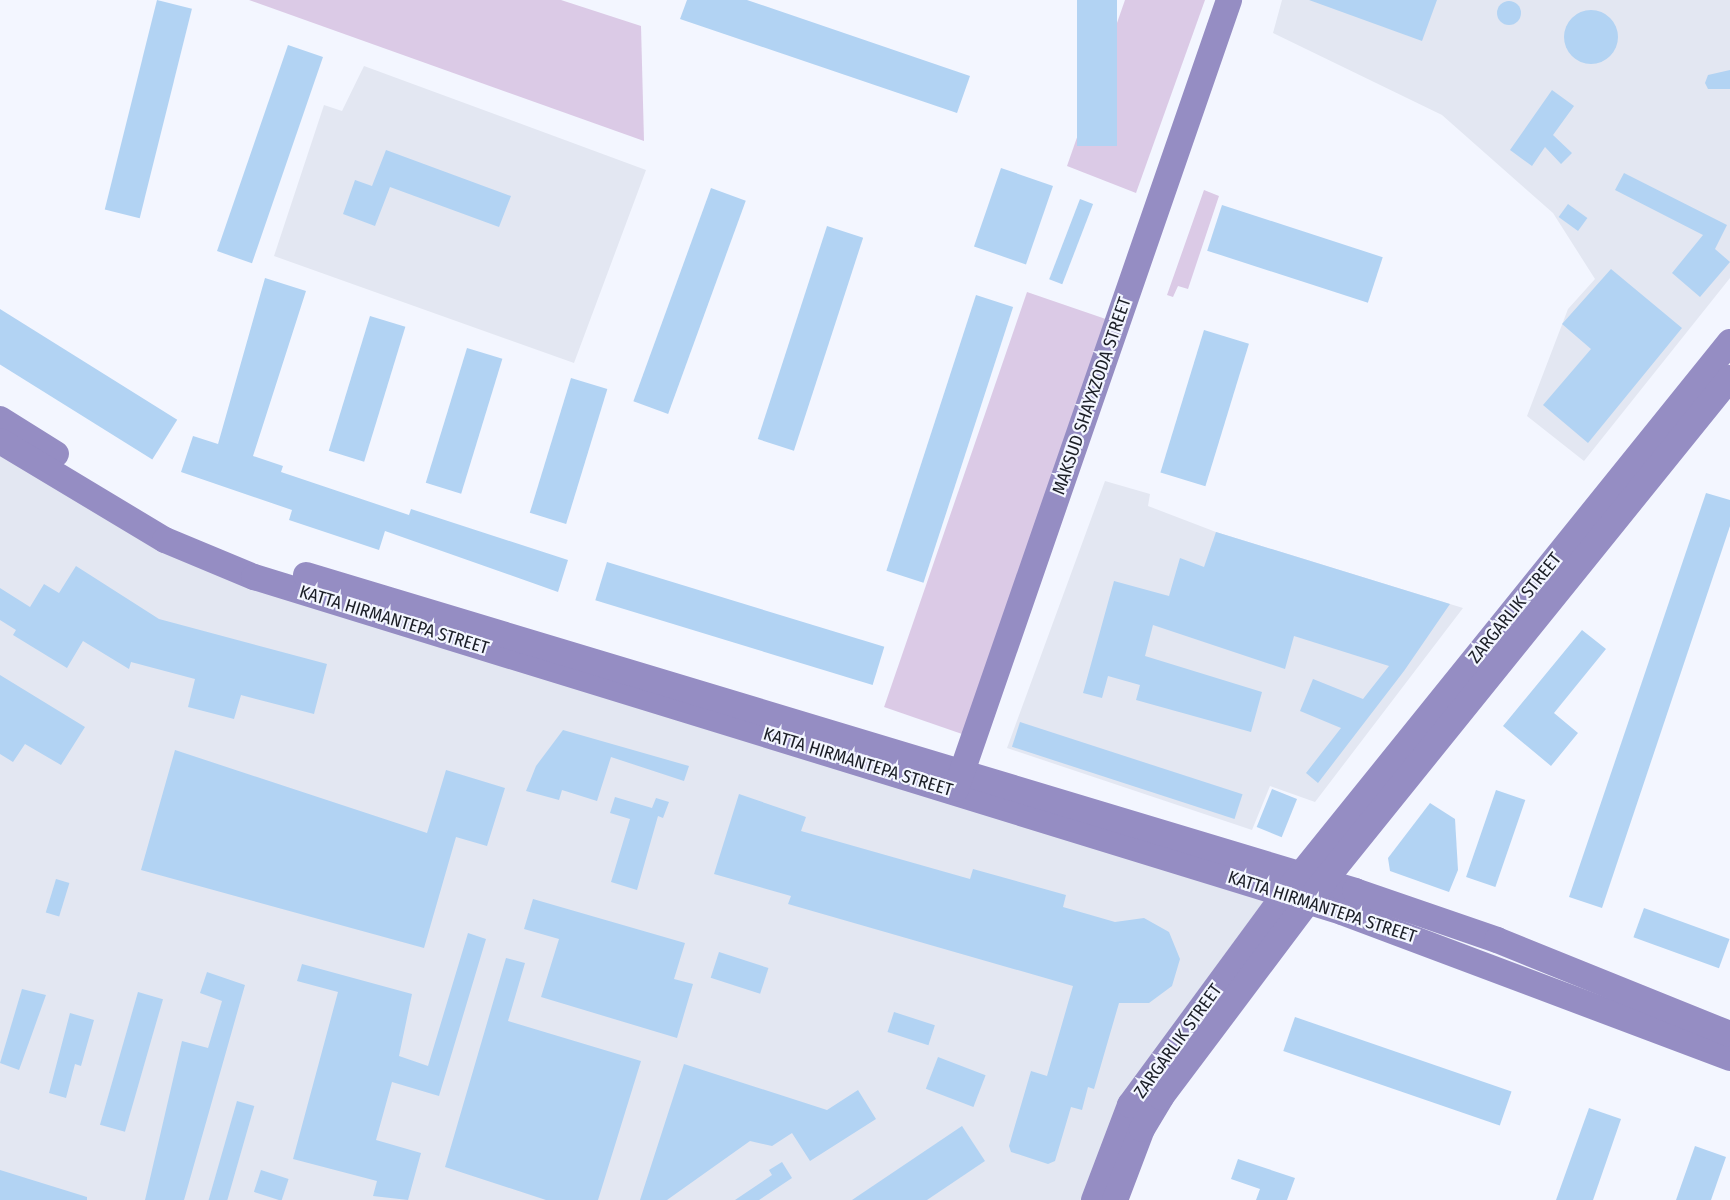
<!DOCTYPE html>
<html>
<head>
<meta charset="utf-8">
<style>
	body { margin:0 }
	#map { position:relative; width:1730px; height:1200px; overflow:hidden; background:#f3f6ff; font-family:"Fira Sans Condensed",sans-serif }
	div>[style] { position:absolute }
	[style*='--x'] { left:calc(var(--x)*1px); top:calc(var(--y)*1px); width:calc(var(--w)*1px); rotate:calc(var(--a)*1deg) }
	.built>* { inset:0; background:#e3e7f2 }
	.green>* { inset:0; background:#dbcae6; transform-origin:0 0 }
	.building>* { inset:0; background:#b2d3f3; transform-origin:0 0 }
	.round { border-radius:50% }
	.secondary>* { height:26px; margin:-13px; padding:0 13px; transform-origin:13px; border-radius:13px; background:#958dc3 }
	span { translate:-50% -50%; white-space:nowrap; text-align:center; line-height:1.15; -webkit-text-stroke:4.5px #f3f6ff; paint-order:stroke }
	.street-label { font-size:18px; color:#1b1e26 }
</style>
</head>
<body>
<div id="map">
	<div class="built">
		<i style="clip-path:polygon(1282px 0,1730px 0,1730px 278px,1584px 461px,1527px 416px,1568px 309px,1595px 279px,1553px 213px,1442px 115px,1273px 33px)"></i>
		<i style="clip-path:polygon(364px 66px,646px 170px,574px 363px,274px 256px,324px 105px,342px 111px)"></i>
		<i style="clip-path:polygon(0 441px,165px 540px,1285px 894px,1094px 1200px,0 1200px)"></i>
		<i style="clip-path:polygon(1105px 481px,1150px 494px,1148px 506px,1216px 532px,1463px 608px,1315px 802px,1270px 786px,1252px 830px,1007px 748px)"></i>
	</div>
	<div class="green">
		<i style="clip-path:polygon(249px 0,561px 0,641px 26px,644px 141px)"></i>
		<i style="clip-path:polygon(1125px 0,1205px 0,1136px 193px,1067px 166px)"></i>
		<i style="clip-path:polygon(1204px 190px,1219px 196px,1188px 289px,1178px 286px,1173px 297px,1167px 295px)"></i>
		<i style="left:1027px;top:292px;width:84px;height:439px;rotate:19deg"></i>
	</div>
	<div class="building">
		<i style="left:157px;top:0;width:36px;height:216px;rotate:14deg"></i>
		<i style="clip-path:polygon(687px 0,747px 0,970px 76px,957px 113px,680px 19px)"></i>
		<i style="left:1077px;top:0;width:40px;height:146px"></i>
		<i style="clip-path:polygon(1309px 0,1437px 0,1422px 41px)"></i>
		<i class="round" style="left:1497px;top:1px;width:24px;height:24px"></i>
		<i class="round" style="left:1564px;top:10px;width:54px;height:54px"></i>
		<i style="left:288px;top:45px;width:37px;height:218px;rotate:19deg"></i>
		<i style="clip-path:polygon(1730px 70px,1730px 89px,1708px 89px,1705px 83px,1708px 75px)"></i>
		<i style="clip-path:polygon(1552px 90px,1574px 106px,1553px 135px,1572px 153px,1561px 164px,1545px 147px,1532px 166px,1510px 150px)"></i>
		<i style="clip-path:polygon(386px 150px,511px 196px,499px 227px,390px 187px,375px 226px,343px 214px,355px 180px,372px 186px)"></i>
		<i style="left:1001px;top:168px;width:55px;height:83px;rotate:19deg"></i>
		<i style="clip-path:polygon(1624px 173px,1727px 225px,1715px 249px,1730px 262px,1700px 297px,1672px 273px,1703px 235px,1615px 190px)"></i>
		<i style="left:711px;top:188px;width:37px;height:227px;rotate:20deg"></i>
		<i style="left:1080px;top:199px;width:14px;height:86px;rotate:21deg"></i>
		<i style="left:1568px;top:204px;width:24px;height:16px;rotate:36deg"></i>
		<i style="left:1222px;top:205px;width:169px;height:48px;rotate:18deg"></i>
		<i style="left:827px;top:226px;width:38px;height:224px;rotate:18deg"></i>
		<i style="clip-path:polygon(1611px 269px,1682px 328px,1588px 443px,1543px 405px,1591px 349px,1562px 324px)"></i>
		<i style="clip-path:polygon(265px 278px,306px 291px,253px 456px,283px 466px,281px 472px,409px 515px,411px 509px,568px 560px,558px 592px,385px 531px,379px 550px,289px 520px,292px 510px,181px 472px,193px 436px,218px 444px)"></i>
		<i style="left:976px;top:295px;width:39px;height:290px;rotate:18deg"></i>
		<i style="left:0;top:309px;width:209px;height:47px;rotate:32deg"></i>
		<i style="left:370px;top:316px;width:37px;height:141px;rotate:17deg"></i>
		<i style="left:1204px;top:330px;width:47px;height:149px;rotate:17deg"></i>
		<i style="left:467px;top:348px;width:37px;height:141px;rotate:17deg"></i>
		<i style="left:571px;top:378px;width:38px;height:141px;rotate:17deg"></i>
		<i style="clip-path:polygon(1706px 493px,1730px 500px,1730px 526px,1602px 908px,1569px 897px)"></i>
		<i style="clip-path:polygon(1216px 532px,1450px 604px,1404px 671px,1318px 783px,1306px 773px,1341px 728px,1300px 711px,1313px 679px,1363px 699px,1389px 666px,1294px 636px,1285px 669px,1153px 625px,1145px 656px,1262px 692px,1251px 732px,1136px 700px,1140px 685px,1108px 676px,1102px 698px,1083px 693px,1114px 581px,1169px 596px,1180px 558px,1204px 567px)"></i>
		<i style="left:607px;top:562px;width:290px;height:40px;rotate:17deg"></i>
		<i style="clip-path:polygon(76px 566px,159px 619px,327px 664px,314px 714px,241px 695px,234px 719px,188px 707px,195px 679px,131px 662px,129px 669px,83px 641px,67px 668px,13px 635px,16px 630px,0 620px,0 588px,30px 607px,44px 584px,59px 593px)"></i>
		<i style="clip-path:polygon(1582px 630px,1606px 649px,1554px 713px,1578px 733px,1551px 766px,1503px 726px)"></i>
		<i style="clip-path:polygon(0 675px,85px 727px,61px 765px,25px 744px,13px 762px,0 754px)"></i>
		<i style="left:1020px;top:722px;width:234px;height:26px;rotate:18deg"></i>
		<i style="clip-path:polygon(563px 730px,689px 766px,684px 781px,611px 757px,597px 801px,562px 790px,559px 800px,526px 791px,536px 766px)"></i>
		<i style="clip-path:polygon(175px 750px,427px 833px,446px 770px,505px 788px,487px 846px,456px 837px,424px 948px,141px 870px)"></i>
		<i style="left:1272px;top:789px;width:27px;height:41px;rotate:22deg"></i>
		<i style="left:1496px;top:790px;width:31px;height:92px;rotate:19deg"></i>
		<i style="clip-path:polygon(739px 794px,806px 817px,801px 831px,970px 879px,973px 869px,1066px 895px,1063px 907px,1115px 922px,1144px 918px,1169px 932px,1180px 959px,1172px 986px,1149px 1003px,1119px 1003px,1094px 1089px,1088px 1087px,1082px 1110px,1071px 1107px,1055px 1161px,1048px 1164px,1011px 1152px,1009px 1146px,1031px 1071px,1047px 1076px,1073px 986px,788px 904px,791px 896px,714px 874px)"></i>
		<i style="clip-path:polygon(615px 797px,652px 808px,656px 798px,669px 802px,663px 818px,658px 816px,637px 890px,611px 882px,630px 819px,610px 813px)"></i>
		<i style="clip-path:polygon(1430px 803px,1455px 819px,1458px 870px,1449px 892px,1390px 871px,1388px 858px)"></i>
		<i style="left:56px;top:879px;width:14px;height:35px;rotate:17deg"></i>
		<i style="clip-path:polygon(533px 899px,685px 943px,674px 979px,693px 984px,677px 1038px,541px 997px,559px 939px,524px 929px)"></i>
		<i style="left:1644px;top:908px;width:91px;height:31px;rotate:20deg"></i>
		<i style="clip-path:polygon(468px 933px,486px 939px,439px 1096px,392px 1082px,376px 1140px,421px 1153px,408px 1200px,373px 1196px,377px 1181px,293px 1159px,338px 992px,297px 981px,302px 964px,412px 994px,399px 1056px,428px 1066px)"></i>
		<i style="left:719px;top:952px;width:52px;height:27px;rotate:18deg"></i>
		<i style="clip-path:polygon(506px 958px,525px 963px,508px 1021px,641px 1061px,598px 1200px,546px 1200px,445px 1167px)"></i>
		<i style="clip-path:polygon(207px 972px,245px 985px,184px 1200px,145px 1200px,182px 1041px,208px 1048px,222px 1001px,200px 993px)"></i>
		<i style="clip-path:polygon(22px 989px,46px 995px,19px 1070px,0 1063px)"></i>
		<i style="left:138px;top:992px;width:26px;height:138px;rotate:16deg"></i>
		<i style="left:894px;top:1012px;width:43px;height:21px;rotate:18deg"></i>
		<i style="clip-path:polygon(70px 1013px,94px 1020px,81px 1066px,75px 1064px,66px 1098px,49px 1093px)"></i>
		<i style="left:1295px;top:1017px;width:229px;height:36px;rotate:19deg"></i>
		<i style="left:938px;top:1057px;width:51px;height:34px;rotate:21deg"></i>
		<i style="clip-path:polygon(684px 1064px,827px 1110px,858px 1090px,876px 1119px,810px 1161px,792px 1133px,772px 1146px,750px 1141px,667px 1200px,640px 1200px)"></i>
		<i style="left:237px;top:1101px;width:18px;height:103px;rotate:16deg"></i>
		<i style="clip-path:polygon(1589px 1108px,1621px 1119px,1593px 1200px,1556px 1200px)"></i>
		<i style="clip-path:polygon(962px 1126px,985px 1161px,927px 1200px,852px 1200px)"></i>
		<i style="clip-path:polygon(1695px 1146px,1726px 1157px,1711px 1200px,1676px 1200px)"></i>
		<i style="clip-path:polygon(1238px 1159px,1295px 1178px,1287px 1200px,1256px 1200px,1260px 1189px,1231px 1179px)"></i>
		<i style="clip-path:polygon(782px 1162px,792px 1178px,759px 1200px,735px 1200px,772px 1175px,769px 1170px)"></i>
		<i style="clip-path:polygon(0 1170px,87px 1197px,87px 1200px,0 1200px)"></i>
		<i style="left:261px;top:1170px;width:29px;height:23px;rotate:18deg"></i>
	</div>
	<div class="secondary">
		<i style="--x:0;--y:419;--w:66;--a:32"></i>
		<i style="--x:0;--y:441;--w:192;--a:31"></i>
		<i style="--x:165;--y:540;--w:96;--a:22.6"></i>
		<i style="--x:254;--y:577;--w:1138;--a:17.11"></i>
		<i style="--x:1342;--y:912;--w:415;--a:20.6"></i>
		<i style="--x:306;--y:575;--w:1096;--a:16.76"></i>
		<i style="--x:1355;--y:891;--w:150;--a:19"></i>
		<i style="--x:1497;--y:940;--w:251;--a:22"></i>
		<i style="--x:956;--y:789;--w:835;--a:-70.91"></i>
		<i style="--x:1094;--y:1200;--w:102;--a:-69.2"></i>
		<i style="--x:1130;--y:1105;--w:262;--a:-53.7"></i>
		<i style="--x:1285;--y:894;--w:709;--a:-51.13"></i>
		<i style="--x:1115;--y:1200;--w:76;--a:-69.2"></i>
		<i style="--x:1142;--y:1129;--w:37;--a:-59"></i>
		<i style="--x:1161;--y:1097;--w:245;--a:-53.1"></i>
		<i style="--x:1308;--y:901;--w:672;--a:-51.1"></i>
	</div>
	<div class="street-label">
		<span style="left:1092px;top:396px;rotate:-71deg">MAKSUD SHAYXZODA STREET</span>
		<span style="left:1515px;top:608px;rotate:-51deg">ZARGARLIK STREET</span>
		<span style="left:394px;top:620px;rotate:17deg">KATTA HIRMАNTEPA STREET</span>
		<span style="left:858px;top:762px;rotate:17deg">KATTA HIRMАNTEPA STREET</span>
		<span style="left:1322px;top:907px;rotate:18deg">KATTA HIRMАNTEPA STREET</span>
		<span style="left:1178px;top:1041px;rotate:-54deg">ZARGARLIK STREET</span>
	</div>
</div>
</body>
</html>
